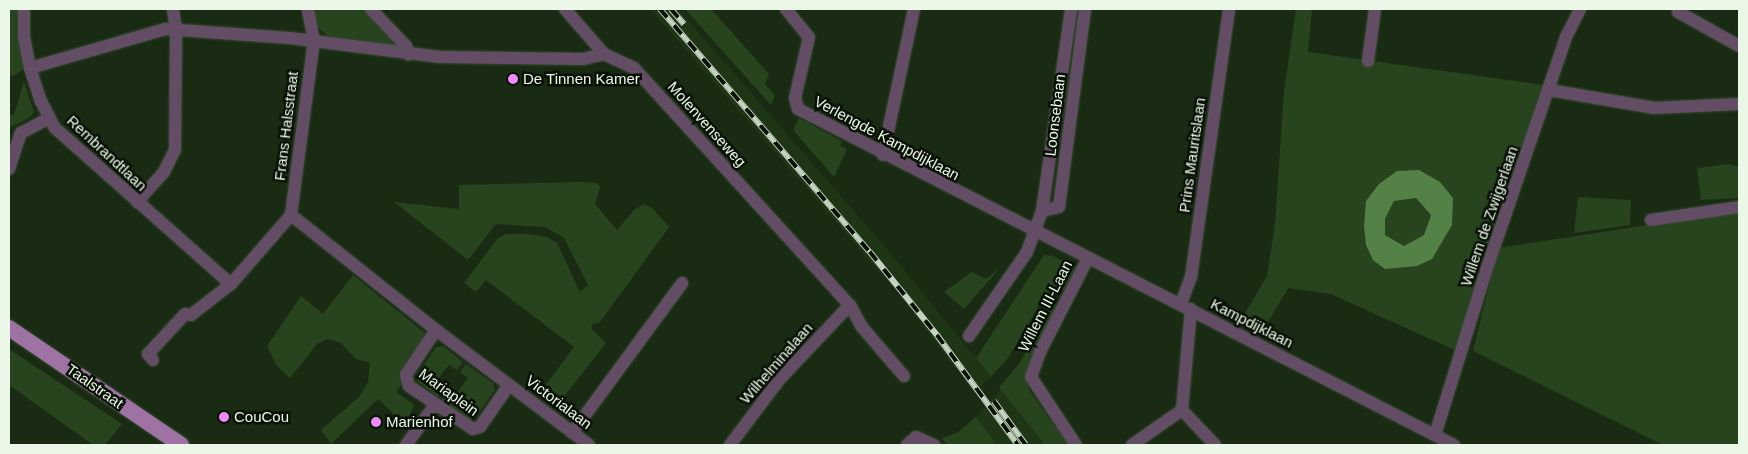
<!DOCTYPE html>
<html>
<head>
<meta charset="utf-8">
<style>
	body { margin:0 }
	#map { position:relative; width:1748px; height:454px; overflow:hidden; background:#192c13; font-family:Arial,sans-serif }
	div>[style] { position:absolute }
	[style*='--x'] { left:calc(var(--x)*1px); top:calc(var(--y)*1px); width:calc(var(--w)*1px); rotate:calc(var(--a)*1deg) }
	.built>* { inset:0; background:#1e3516 }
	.green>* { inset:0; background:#27441e }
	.water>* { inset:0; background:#548246 }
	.roads { filter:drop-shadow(0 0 1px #364931) drop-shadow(0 0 1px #364931) }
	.minor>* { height:12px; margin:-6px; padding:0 6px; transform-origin:6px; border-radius:6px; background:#634d65 }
	.major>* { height:16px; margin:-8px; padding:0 8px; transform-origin:8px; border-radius:8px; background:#9e73a3 }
	.rail>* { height:5.5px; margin-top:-2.75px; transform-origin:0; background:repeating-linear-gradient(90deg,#0a1207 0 11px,#c5d4c2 0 22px); box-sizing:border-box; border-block:1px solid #c5d4c2 }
	.dots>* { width:14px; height:14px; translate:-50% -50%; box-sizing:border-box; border:2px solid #0a1207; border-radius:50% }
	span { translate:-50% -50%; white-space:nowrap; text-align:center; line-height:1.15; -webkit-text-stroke:5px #0a1207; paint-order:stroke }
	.poi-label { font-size:15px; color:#ebf8e8 }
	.left { translate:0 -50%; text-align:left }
	.street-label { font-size:15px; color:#ebf8e8 }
	.frame { position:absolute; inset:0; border:10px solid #ebf8e8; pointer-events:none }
</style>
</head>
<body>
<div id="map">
	<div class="built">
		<i style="clip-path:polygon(650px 9px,678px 9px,887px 249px,991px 377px,974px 392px,898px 293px)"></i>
		<i style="clip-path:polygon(1001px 389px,1011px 401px,1045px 445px,997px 445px,976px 417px)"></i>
	</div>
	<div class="green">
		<i style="clip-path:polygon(9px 9px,18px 9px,17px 32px,24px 69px,13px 76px,9px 75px)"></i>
		<i style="clip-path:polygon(313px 9px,367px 9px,402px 47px,327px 36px,316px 25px)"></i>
		<i style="clip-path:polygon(685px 9px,711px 9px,769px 74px,765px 84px,775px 96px,771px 105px)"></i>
		<i style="clip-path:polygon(evenodd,1296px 9px,1312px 9px,1308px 52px,1544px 85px,1459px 352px,1331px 294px,1288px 288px,1263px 331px,1241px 320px,1267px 276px,1275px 224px,1284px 91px,1296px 9px,1419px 170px,1452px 225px,1417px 266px,1364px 226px,1419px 170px)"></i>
		<i style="clip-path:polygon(24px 81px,34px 112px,29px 118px,9px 128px,9px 114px,14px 115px)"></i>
		<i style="clip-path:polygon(799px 118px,842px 141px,840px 146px,847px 149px,834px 177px,793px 130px)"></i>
		<i style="clip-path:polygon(1729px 164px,1739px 167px,1739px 198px,1701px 200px,1697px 168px)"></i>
		<i style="clip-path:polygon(582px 182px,597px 183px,600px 187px,595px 204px,617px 230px,634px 210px,644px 204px,652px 208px,669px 227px,600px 322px,593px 324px,591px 328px,606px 343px,559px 403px,542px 390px,574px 347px,486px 280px,476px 292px,464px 283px,498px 238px,506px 234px,528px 234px,547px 237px,557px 243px,580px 292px,588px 285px,564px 238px,545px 227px,496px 224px,468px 260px,394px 202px,459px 209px,459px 185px)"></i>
		<i style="clip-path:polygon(1578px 197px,1631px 200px,1630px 225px,1574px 233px)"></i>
		<i style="clip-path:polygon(1416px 198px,1431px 215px,1424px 235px,1404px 246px,1385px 235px,1385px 219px,1394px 201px)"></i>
		<i style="clip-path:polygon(1739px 211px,1739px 445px,1663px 445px,1473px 351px,1498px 248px)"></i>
		<i style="clip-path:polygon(1044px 255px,1053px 256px,1076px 267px,1064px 290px,1050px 291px,1043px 299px,1008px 358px,991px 377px,976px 358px)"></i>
		<i style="clip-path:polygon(1000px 268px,964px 309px,944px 292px,972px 272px,986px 279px)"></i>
		<i style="clip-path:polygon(353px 275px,431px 338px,431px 344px,396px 392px,414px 405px,405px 425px,378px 399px,331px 444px,321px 430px,360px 396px,368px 382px,370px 363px,356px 359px,341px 343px,328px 339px,317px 344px,290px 378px,277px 366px,267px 346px,301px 296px,323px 314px)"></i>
		<i style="clip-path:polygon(1054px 304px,1058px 306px,1025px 378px,1031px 393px,1069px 445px,1045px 445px,999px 387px,1019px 364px)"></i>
		<i style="clip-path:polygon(443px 346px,463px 362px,457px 370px,449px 365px,443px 372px,435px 384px,443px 390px,438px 397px,418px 382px,417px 374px,436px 347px)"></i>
		<i style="clip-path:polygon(9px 349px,122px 424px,105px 445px,93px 445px,9px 385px)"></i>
		<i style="clip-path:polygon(466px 364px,493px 383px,495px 390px,475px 417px,469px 419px,441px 399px,446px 392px,454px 397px,462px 386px,468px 378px,460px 372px)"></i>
		<i style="clip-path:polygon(976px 417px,997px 445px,947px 445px,942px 438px,957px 433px)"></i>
	</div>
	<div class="water">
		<i style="clip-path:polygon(evenodd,1419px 170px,1440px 182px,1453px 198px,1452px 225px,1432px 259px,1417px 266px,1385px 269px,1373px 260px,1366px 245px,1364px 226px,1366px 201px,1379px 184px,1397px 171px,1419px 170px,1416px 198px,1431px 215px,1424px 235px,1404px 246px,1385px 235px,1385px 219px,1394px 201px,1416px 198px)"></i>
	</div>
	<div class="roads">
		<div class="minor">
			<i style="--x:24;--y:9;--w:28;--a:90"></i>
			<i style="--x:24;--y:37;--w:32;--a:79"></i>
			<i style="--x:30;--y:68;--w:35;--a:72"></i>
			<i style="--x:41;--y:101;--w:30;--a:63"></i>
			<i style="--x:55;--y:128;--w:235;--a:41.6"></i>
			<i style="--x:371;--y:9;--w:51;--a:46.6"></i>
			<i style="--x:406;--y:46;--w:9;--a:72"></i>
			<i style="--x:565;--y:9;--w:60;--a:49.1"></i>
			<i style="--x:786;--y:9;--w:36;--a:51"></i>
			<i style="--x:809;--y:37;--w:63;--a:102.9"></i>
			<i style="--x:795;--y:98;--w:11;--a:75"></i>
			<i style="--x:798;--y:109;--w:737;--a:27.12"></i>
			<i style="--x:1678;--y:12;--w:70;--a:29.1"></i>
			<i style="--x:1368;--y:61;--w:52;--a:-82.3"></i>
			<i style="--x:30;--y:68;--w:141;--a:-16.1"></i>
			<i style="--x:165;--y:29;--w:125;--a:4.1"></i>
			<i style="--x:290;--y:38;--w:151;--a:7.2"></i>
			<i style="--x:440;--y:57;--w:143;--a:0.8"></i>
			<i style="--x:583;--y:59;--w:22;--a:-13"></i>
			<i style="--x:604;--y:54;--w:33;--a:25"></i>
			<i style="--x:634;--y:68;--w:321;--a:47.7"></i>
			<i style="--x:850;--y:305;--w:24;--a:62"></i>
			<i style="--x:861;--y:326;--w:66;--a:49.3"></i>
			<i style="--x:1549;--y:90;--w:107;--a:9.7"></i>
			<i style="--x:1654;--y:108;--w:85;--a:-2.7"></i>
			<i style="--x:883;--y:155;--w:149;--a:-78"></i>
			<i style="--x:9;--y:169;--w:38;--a:-72"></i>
			<i style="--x:21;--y:133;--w:32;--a:-28"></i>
			<i style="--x:137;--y:202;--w:40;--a:-48"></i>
			<i style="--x:164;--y:172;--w:25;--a:-64"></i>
			<i style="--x:175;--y:149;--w:120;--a:-89.5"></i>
			<i style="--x:176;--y:29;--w:20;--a:-99"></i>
			<i style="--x:1042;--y:211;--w:17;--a:-13"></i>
			<i style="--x:1059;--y:207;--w:200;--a:-82.5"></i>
			<i style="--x:291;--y:215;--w:185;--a:38.4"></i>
			<i style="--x:436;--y:330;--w:191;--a:36.9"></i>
			<i style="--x:291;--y:215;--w:176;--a:-82.5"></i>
			<i style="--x:314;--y:41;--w:33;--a:-101"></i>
			<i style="--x:1651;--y:220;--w:89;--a:-8.4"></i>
			<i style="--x:1181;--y:304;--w:29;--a:-70"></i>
			<i style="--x:1191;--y:277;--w:271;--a:-81.9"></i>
			<i style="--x:1191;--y:309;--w:101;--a:95.1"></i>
			<i style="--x:1182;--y:410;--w:48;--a:46.7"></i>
			<i style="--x:436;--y:330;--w:54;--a:123.7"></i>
			<i style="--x:406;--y:375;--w:11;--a:75"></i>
			<i style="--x:409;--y:386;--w:77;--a:33.9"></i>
			<i style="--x:473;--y:429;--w:7;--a:-16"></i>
			<i style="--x:480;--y:427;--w:51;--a:-55.4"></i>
			<i style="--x:969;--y:336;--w:102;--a:-55.4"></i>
			<i style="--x:1027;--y:252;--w:44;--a:-69.9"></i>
			<i style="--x:1042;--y:211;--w:204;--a:-81.8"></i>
			<i style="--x:153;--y:360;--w:8;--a:-130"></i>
			<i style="--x:148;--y:354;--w:54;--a:-47.2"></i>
			<i style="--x:185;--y:314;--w:6;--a:9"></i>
			<i style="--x:191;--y:315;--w:51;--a:-37.8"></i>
			<i style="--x:231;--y:284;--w:91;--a:-49"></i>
			<i style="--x:572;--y:433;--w:186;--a:-53.7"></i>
			<i style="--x:1435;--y:435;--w:172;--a:-72.7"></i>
			<i style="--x:1486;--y:271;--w:247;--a:-71.1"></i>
			<i style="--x:1566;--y:37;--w:31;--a:-63"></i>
			<i style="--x:406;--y:445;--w:49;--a:-54.1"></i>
			<i style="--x:730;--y:445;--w:81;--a:-53"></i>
			<i style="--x:779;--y:380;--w:103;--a:-46.6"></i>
			<i style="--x:907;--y:445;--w:12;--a:-42"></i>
			<i style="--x:916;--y:437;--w:20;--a:24"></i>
			<i style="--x:1076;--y:445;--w:82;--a:-123.5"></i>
			<i style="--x:1031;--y:377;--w:29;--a:-70"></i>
			<i style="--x:1041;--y:350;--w:103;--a:-62.9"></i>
			<i style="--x:1132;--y:445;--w:61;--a:-35"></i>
		</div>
		<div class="major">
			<i style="--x:9;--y:328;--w:208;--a:34.2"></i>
		</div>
	</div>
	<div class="rail">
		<i style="--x:660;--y:9;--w:321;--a:49.2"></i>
		<i style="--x:870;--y:252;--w:107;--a:51.1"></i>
		<i style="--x:937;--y:335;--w:137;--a:53.6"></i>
		<i style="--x:671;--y:9;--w:20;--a:49"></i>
		<i style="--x:994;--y:401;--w:54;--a:54"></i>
	</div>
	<div class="dots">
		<i style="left:513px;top:79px;background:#ed8cf9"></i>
		<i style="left:224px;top:417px;background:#ed8cf9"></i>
		<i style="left:376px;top:422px;background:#ed8cf9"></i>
	</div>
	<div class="poi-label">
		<span class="left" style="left:523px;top:79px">De Tinnen Kamer</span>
		<span class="left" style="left:234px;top:417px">CouCou</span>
		<span class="left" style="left:386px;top:422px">Marienhof</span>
	</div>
	<div class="street-label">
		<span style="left:1055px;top:115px;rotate:-83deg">Loonsebaan</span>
		<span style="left:707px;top:124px;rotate:48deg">Molenvenseweg</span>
		<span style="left:286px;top:126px;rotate:-83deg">Frans Halsstraat</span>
		<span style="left:887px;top:138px;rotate:28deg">Verlengde Kampdijklaan</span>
		<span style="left:107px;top:153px;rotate:43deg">Rembrandtlaan</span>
		<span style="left:1192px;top:155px;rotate:-82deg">Prins Mauritslaan</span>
		<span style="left:1489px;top:216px;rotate:-71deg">Willem de Zwijgerlaan</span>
		<span style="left:1045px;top:306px;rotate:-63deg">Willem III-Laan</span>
		<span style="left:1252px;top:323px;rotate:27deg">Kampdijklaan</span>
		<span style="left:776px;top:363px;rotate:-49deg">Wilhelminalaan</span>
		<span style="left:95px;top:386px;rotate:35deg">Taalstraat</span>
		<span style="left:449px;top:392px;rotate:36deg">Mariaplein</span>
		<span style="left:559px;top:402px;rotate:37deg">Victorialaan</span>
	</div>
	<div class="frame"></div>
</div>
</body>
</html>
